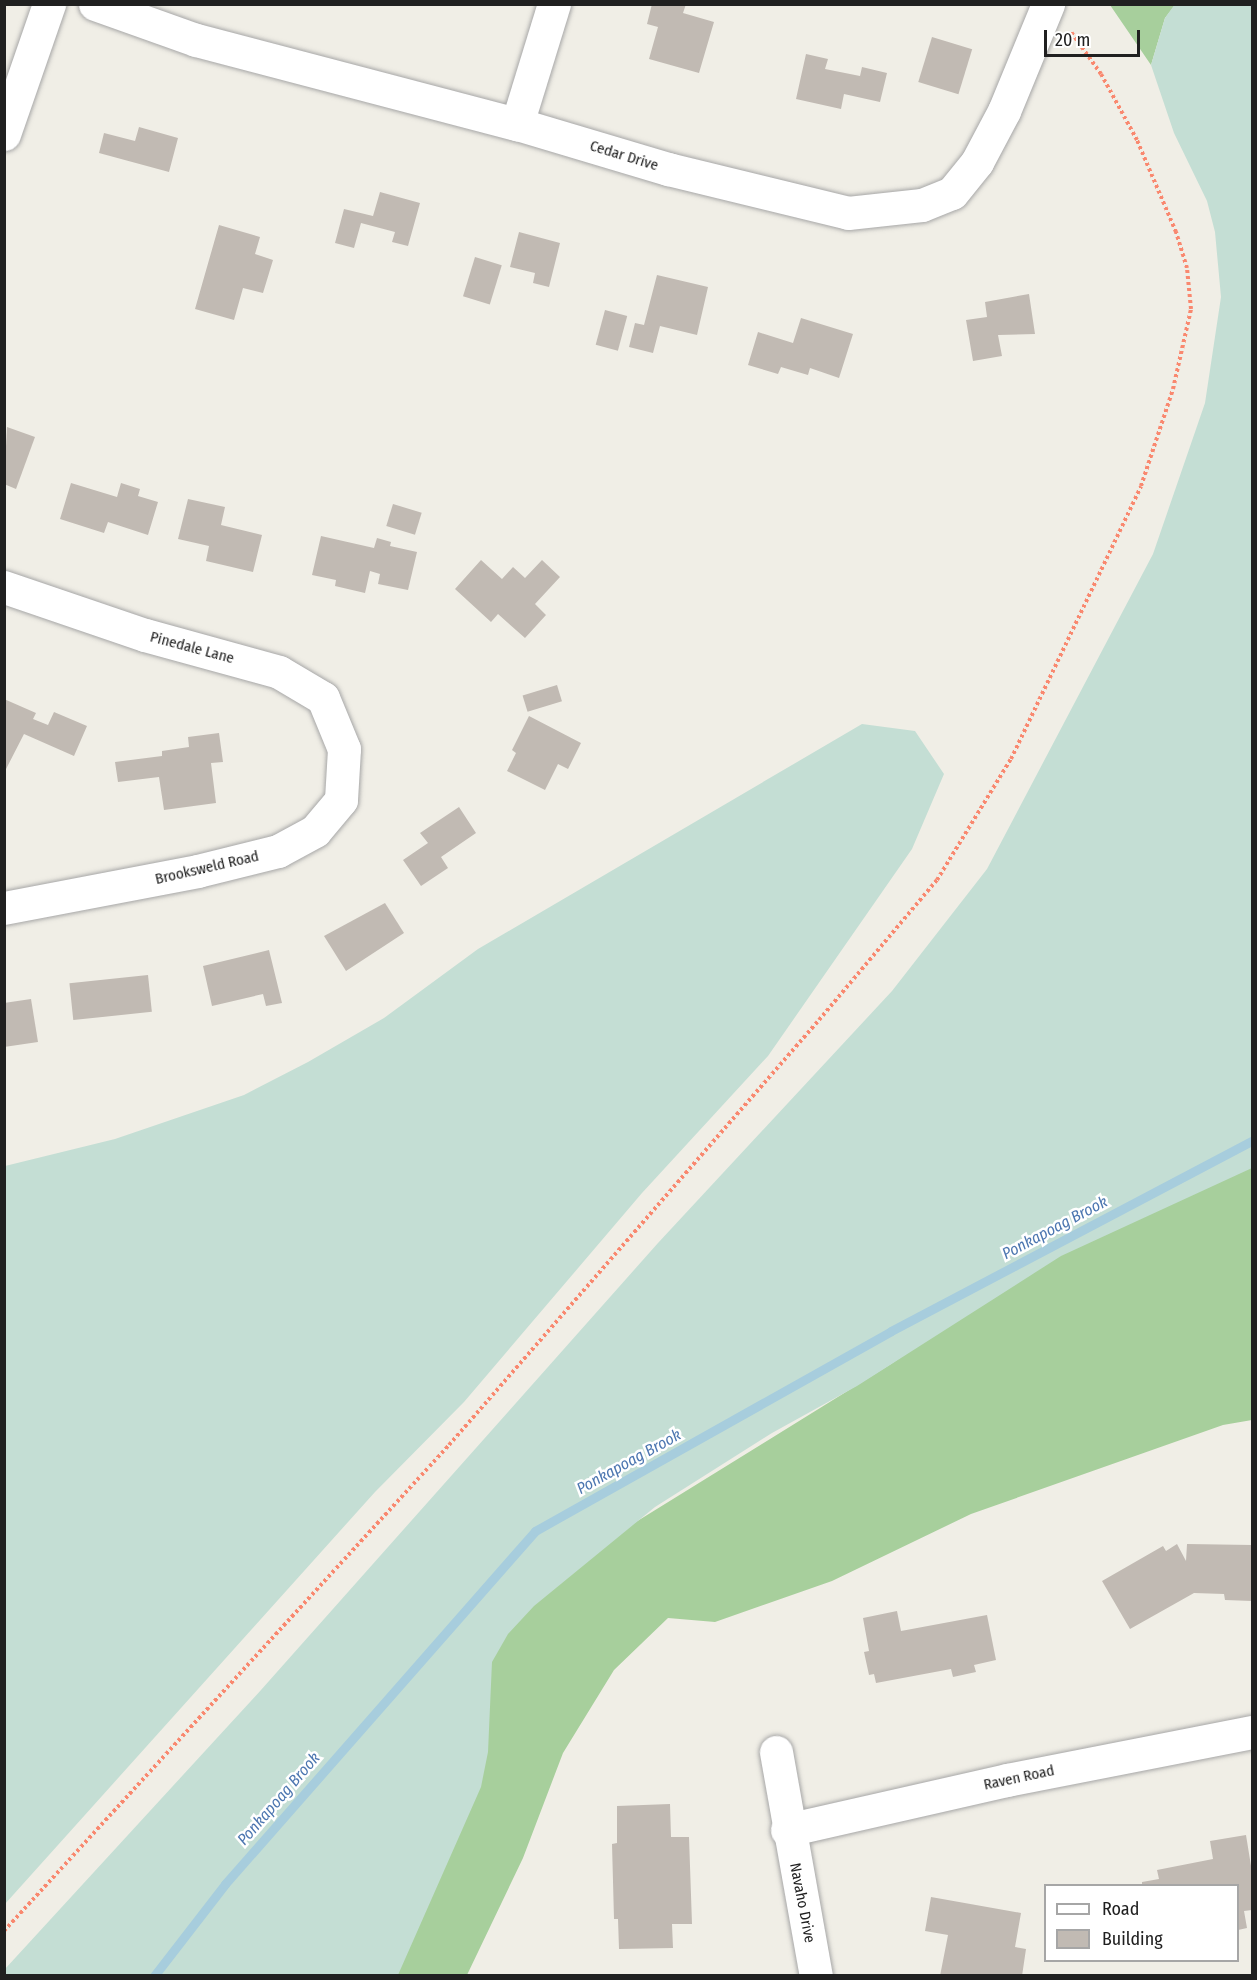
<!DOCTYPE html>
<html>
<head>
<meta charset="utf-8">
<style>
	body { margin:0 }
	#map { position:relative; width:1257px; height:1980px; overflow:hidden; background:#f0eee6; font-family:"Fira Sans Condensed",sans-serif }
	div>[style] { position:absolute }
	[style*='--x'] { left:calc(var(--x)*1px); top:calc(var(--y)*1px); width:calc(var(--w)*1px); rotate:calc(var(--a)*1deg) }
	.forest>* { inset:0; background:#a7cf9c }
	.wetland>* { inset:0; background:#c4ded4 }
	.stream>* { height:9px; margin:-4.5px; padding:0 4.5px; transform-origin:4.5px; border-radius:4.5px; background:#a7cddd }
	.building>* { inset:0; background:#c1bab3; transform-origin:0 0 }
	.path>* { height:4px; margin-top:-2px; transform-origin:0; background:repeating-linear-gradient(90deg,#f9886f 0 3px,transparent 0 6px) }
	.roads { filter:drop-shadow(0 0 2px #a7a7a7) drop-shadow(0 0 2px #a7a7a7) }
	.minor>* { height:33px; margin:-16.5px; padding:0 16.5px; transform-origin:16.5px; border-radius:16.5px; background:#fff }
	span { translate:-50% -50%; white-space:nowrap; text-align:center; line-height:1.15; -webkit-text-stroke:5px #fff; paint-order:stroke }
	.street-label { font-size:15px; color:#202020 }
	.water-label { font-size:16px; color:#4c76b0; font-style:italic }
	.frame { position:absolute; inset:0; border:6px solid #202020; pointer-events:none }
	.legend { position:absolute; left:1044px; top:1884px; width:195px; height:78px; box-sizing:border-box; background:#fff; border:2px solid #a6a6a6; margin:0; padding:8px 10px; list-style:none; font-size:18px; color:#202020 }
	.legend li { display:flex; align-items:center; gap:12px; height:30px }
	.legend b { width:30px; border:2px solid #a6a6a6 }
	.scale { position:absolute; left:1044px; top:30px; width:96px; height:27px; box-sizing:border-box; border:3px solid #202020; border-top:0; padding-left:8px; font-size:18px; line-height:21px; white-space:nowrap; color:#202020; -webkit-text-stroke:4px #fff; paint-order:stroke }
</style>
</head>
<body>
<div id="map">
	<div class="forest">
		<i style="clip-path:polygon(1110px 5px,1175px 5px,1165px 18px,1151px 65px)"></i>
		<i style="clip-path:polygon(1252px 1115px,1252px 1420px,1223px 1425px,971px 1514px,832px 1581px,715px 1622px,668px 1618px,614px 1670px,563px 1753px,523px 1858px,467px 1975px,193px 1976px,547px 1577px,891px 1364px)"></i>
	</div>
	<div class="wetland">
		<i style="clip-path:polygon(1175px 4px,1252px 5px,1252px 1168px,1061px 1256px,857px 1386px,772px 1433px,655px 1507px,534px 1606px,508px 1634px,492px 1662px,488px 1752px,481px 1787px,398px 1975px,5px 1975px,5px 1969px,261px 1690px,658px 1243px,892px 991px,987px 869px,1153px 554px,1205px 403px,1221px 297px,1215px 232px,1207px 201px,1174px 133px,1151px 65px,1165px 18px)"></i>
		<i style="clip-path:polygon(862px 724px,915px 731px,944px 774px,912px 849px,768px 1056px,642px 1193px,464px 1402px,375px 1492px,5px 1904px,5px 1166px,115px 1139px,244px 1095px,308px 1062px,384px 1018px,478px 949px)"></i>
	</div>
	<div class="stream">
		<i style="--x:154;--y:1976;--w:116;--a:-52.3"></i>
		<i style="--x:225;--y:1884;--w:470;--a:-48.7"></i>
		<i style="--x:535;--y:1531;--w:408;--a:-29.3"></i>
		<i style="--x:891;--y:1331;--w:408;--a:-27.8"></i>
	</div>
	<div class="building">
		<i style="clip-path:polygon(652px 4px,686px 4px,683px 13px,714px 22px,699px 73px,649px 59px,658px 27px,647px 24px)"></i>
		<i style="left:932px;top:37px;width:42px;height:47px;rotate:17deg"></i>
		<i style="clip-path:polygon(806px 54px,828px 59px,825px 69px,860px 76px,862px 67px,887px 73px,880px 102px,844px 94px,841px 109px,796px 99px)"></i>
		<i style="clip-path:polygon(139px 127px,178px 138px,169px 172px,99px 153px,104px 133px,135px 141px)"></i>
		<i style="clip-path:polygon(380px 192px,420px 203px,408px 246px,392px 242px,395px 232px,361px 223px,354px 248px,335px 243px,344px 209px,373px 216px)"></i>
		<i style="clip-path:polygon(219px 225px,260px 237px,255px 254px,273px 260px,263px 293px,243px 288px,234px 320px,195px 309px)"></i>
		<i style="clip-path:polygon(519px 232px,560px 243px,549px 287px,533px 283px,535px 273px,510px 267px)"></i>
		<i style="left:475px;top:257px;width:28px;height:41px;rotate:17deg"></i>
		<i style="clip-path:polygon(657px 275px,708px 287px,697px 335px,660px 326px,653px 353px,629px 347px,635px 323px,644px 325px)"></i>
		<i style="clip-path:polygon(1029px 294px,1035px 334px,998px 335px,1002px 356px,973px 361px,966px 320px,987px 317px,985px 302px)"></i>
		<i style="left:605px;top:310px;width:23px;height:36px;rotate:15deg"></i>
		<i style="clip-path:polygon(801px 318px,853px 334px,839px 378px,810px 368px,808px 375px,781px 367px,778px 374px,748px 365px,758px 332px,793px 343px)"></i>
		<i style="clip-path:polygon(7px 427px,35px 437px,16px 489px,4px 484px)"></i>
		<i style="clip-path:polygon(71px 483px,117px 497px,121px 483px,140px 489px,138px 496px,158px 502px,148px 535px,108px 522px,104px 533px,60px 519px)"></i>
		<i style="clip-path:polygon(188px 499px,225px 507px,221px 525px,262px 535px,253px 572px,206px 561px,209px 546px,178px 539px)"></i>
		<i style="left:393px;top:504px;width:30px;height:23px;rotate:17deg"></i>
		<i style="clip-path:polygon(321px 536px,374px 548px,377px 538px,391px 542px,390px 546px,417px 552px,408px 590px,378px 584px,380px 574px,370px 571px,365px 593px,335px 586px,336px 580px,312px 575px)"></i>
		<i style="clip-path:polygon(481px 560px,502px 579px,513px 567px,525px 578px,542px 560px,560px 577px,535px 604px,546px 615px,525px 638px,498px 614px,491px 622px,455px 589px)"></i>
		<i style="left:557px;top:685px;width:17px;height:36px;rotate:73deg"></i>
		<i style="clip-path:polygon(4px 699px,36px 713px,33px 719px,48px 725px,54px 712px,87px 726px,74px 756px,24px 734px,4px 773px)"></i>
		<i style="clip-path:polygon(529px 716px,581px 743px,568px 769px,558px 764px,545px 790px,507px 771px,516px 753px,512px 750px)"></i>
		<i style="clip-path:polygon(219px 733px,223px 762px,211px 763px,216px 803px,164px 810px,159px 777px,118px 782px,115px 762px,162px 756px,162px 751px,189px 747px,188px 737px)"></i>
		<i style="clip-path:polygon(459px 807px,476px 833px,441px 857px,448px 868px,421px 886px,403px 860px,428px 843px,420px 833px)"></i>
		<i style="clip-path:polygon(385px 903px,404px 933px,346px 971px,324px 936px)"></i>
		<i style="clip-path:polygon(269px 950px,282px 1003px,266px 1006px,263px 994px,212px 1006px,203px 966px)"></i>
		<i style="left:148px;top:975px;width:37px;height:79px;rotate:84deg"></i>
		<i style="clip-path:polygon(31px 999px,38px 1042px,4px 1047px,4px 1003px)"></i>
		<i style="clip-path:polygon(1177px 1544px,1186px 1561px,1187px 1544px,1252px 1545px,1252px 1601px,1225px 1600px,1224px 1594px,1194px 1593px,1130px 1629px,1102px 1581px,1163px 1546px,1166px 1551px)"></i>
		<i style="clip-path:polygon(897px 1611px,901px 1631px,987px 1615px,996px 1660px,974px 1665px,976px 1672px,953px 1677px,951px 1669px,876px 1683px,874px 1674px,869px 1675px,864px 1652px,869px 1651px,863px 1618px)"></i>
		<i style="clip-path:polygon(670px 1804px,671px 1837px,689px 1837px,692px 1924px,672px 1924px,673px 1948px,619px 1949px,618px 1919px,614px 1919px,612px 1844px,617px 1843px,617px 1806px)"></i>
		<i style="clip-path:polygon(1246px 1835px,1252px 1872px,1252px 1910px,1244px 1911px,1247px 1928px,1238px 1930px,1238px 1886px,1142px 1886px,1142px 1882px,1159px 1879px,1157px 1870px,1213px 1859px,1210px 1841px)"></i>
		<i style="clip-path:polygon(931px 1897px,1021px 1913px,1015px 1947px,1026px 1949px,1022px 1976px,940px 1976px,948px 1935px,925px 1931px)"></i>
	</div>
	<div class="path">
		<i style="--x:4;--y:1931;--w:659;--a:-47.52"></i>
		<i style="--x:449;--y:1445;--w:563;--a:-48.96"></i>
		<i style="--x:819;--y:1020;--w:183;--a:-49.9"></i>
		<i style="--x:937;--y:880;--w:142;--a:-58.6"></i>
		<i style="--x:1011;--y:759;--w:302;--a:-64.5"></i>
		<i style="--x:1141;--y:486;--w:102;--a:-71.7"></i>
		<i style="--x:1173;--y:389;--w:82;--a:-77.3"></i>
		<i style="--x:1191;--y:309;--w:41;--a:-95.6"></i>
		<i style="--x:1187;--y:268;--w:38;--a:-107"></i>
		<i style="--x:1176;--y:232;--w:100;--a:-113"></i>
		<i style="--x:1137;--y:140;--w:75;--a:-118.6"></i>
		<i style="--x:1101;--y:74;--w:52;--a:-125.5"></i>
	</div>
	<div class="roads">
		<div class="minor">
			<i style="--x:95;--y:4;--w:107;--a:19.6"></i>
			<i style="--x:196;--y:40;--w:332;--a:14.7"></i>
			<i style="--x:517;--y:124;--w:158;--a:16.6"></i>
			<i style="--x:668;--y:169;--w:185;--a:13.7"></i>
			<i style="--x:848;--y:213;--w:74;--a:-6.2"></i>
			<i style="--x:922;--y:205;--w:32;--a:-22"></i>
			<i style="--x:952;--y:193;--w:40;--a:-51"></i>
			<i style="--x:977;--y:162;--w:58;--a:-62.1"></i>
			<i style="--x:1004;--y:111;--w:116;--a:-67.6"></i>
			<i style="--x:517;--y:124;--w:126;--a:-72.9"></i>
			<i style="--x:4;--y:134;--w:138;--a:-70.9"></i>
			<i style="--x:4;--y:587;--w:149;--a:18.8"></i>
			<i style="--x:145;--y:635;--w:139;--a:15.4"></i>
			<i style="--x:279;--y:672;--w:51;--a:30.6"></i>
			<i style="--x:323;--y:698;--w:55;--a:67.6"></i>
			<i style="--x:344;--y:749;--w:51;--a:93.4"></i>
			<i style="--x:341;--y:800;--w:40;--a:130"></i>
			<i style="--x:315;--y:831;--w:42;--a:151.6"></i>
			<i style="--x:278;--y:851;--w:82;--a:166"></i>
			<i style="--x:198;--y:871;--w:197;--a:169.2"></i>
			<i style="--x:776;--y:1752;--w:228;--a:79.9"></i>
			<i style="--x:787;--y:1830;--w:226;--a:-12.8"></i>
			<i style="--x:1007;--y:1780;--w:250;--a:-11.1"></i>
		</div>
	</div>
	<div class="street-label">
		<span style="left:624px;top:156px;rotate:17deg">Cedar Drive</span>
		<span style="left:192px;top:648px;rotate:15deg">Pinedale Lane</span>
		<span style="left:207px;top:868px;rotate:-13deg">Brooksweld Road</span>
		<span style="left:1019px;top:1778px;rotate:-12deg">Raven Road</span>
		<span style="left:802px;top:1903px;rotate:79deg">Navaho Drive</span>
	</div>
	<div class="water-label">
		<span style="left:1055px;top:1228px;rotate:-28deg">Ponkapoag Brook</span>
		<span style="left:629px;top:1462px;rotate:-29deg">Ponkapoag Brook</span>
		<span style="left:279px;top:1799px;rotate:-49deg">Ponkapoag Brook</span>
	</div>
	<div class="frame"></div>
	<ul class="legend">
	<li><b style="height:8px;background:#fff"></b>Road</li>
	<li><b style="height:16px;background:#c1bab3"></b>Building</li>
	</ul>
	<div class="scale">20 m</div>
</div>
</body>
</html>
